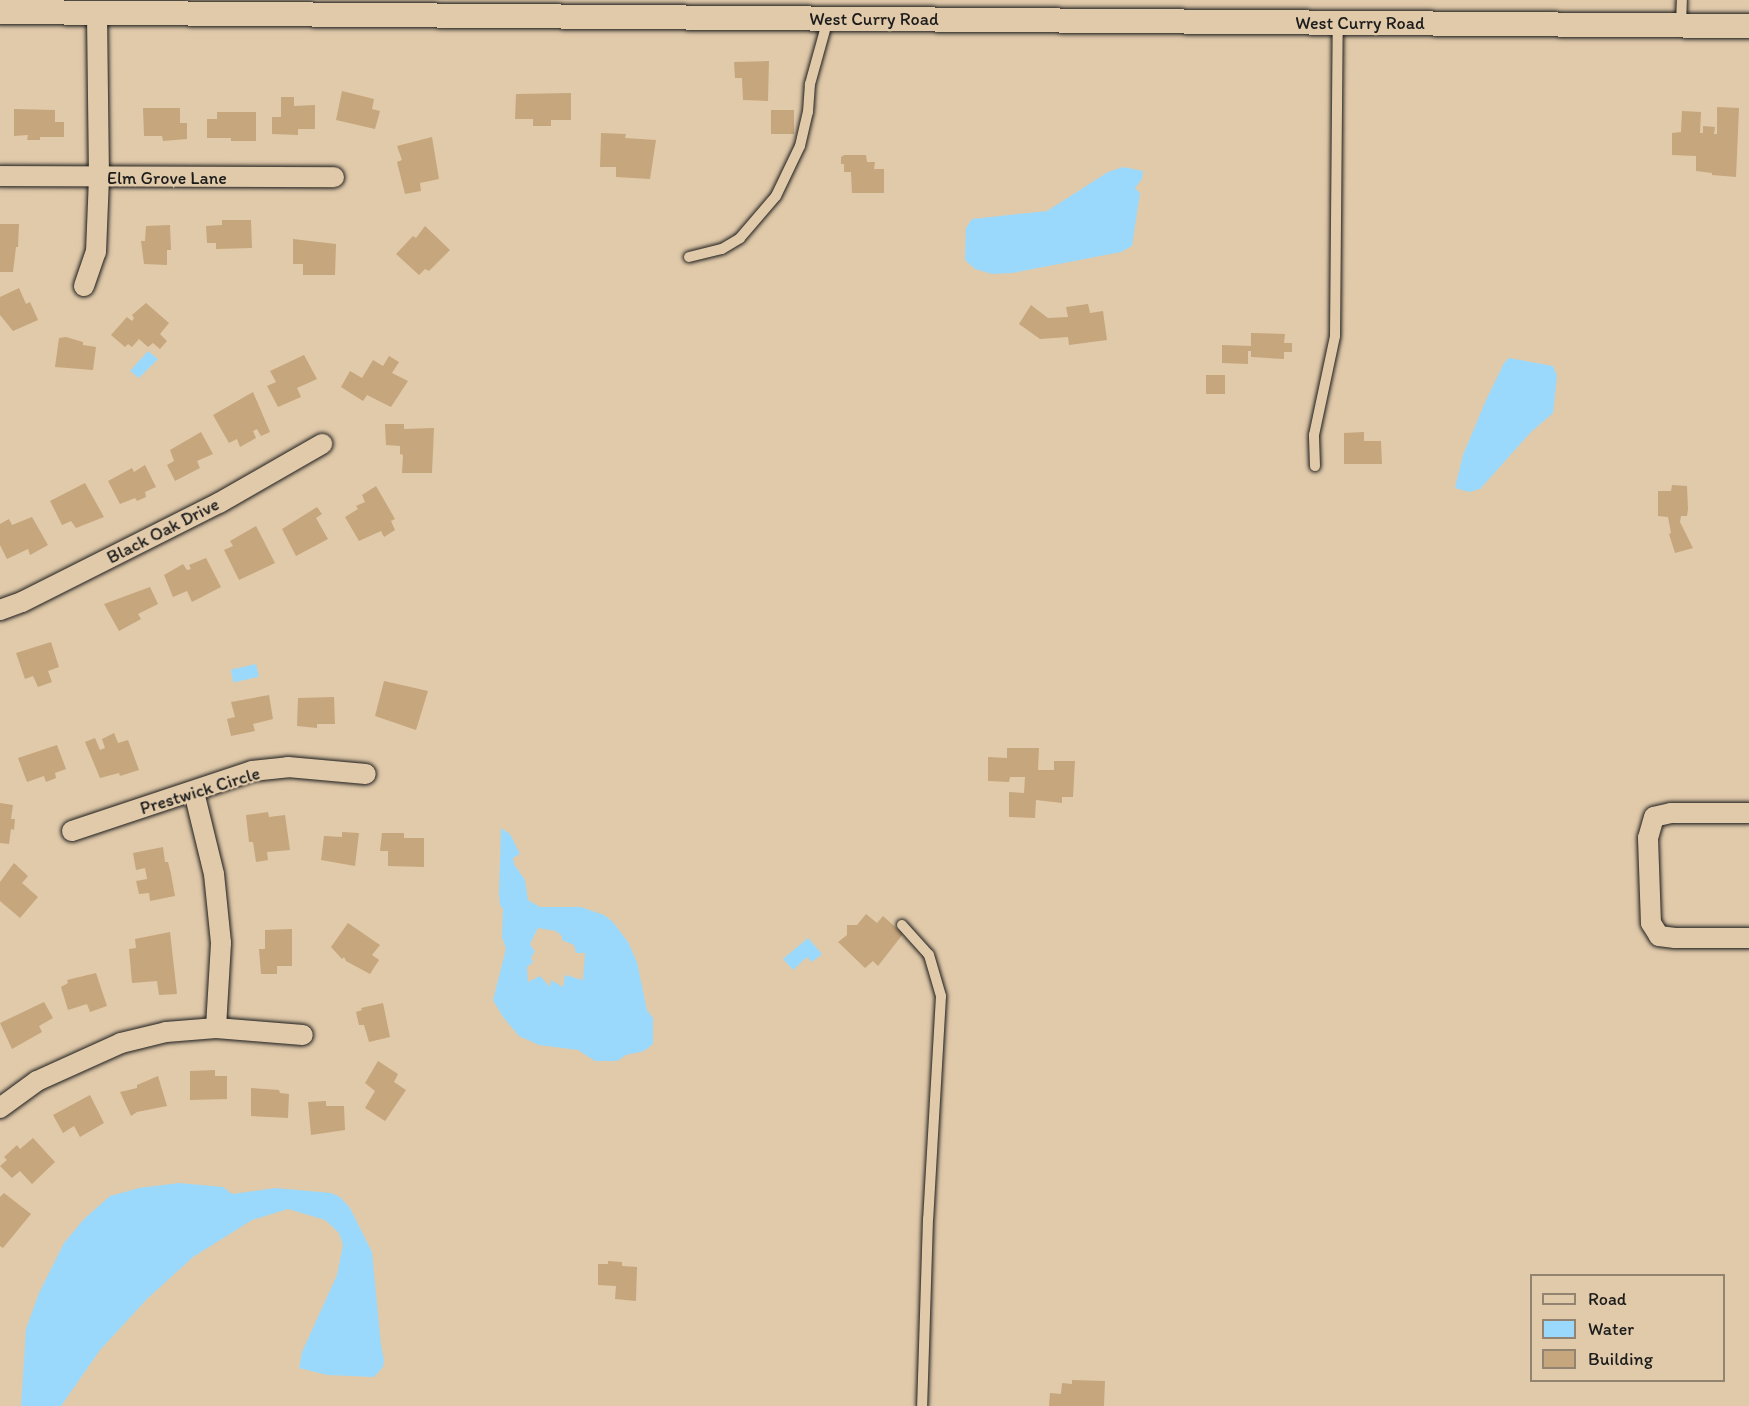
<!DOCTYPE html>
<html>
<head>
<meta charset="utf-8">
<style>
	body { margin:0 }
	#map { position:relative; width:1749px; height:1406px; overflow:hidden; background:#e1caaa; font-family:Itim,sans-serif }
	div>[style] { position:absolute }
	[style*='--x'] { left:calc(var(--x)*1px); top:calc(var(--y)*1px); width:calc(var(--w)*1px); rotate:calc(var(--a)*1deg) }
	.water>* { inset:0; background:#9bd9fc; transform-origin:0 0 }
	.building>* { inset:0; background:#c6a67c; transform-origin:0 0 }
	.roads { filter:drop-shadow(0 0 2px #1c1c1c) drop-shadow(0 0 2px #1c1c1c) }
	.service>* { height:10px; margin:-5px; padding:0 5px; transform-origin:5px; border-radius:5px; background:#e1caaa }
	.minor>* { height:20px; margin:-10px; padding:0 10px; transform-origin:10px; border-radius:10px; background:#e1caaa }
	.tertiary>* { height:24px; margin:-12px; padding:0 12px; transform-origin:12px; border-radius:12px; background:#e1caaa }
	span { translate:-50% -50%; white-space:nowrap; text-align:center; line-height:1.15; -webkit-text-stroke:4.5px #e1caaa; paint-order:stroke }
	.street-label { font-size:18px; color:#1c1c1c }
	.legend { position:absolute; left:1530px; top:1274px; width:195px; height:108px; box-sizing:border-box; background:#e1caaa; border:2px solid #928471; margin:0; padding:8px 10px; list-style:none; font-size:18px; color:#1c1c1c }
	.legend li { display:flex; align-items:center; gap:12px; height:30px }
	.legend b { width:30px; border:2px solid #928471 }
</style>
</head>
<body>
<div id="map">
	<div class="water">
		<i style="clip-path:polygon(1123px 167px,1143px 171px,1142px 179px,1135px 188px,1140px 193px,1132px 246px,1121px 252px,1012px 273px,992px 274px,975px 269px,965px 260px,966px 228px,972px 219px,1047px 211px,1108px 172px)"></i>
		<i style="clip-path:polygon(148px 351px,158px 359px,139px 378px,130px 371px)"></i>
		<i style="clip-path:polygon(1509px 358px,1553px 366px,1557px 376px,1553px 413px,1531px 432px,1480px 489px,1469px 492px,1455px 488px,1463px 455px,1486px 400px,1504px 363px)"></i>
		<i style="left:256px;top:664px;width:13px;height:26px;rotate:77deg"></i>
		<i style="clip-path:polygon(evenodd,501px 828px,510px 834px,520px 854px,513px 858px,514px 864px,525px 880px,528px 900px,540px 907px,581px 907px,604px 915px,613px 922px,628px 942px,637px 962px,647px 1010px,653px 1018px,653px 1044px,644px 1051px,626px 1055px,617px 1061px,595px 1061px,578px 1050px,539px 1045px,519px 1036px,503px 1017px,493px 1000px,506px 949px,502px 937px,503px 909px,500px 905px,499px 893px,501px 828px,538px 928px,556px 931px,562px 936px,562px 940px,574px 945px,576px 953px,585px 953px,583px 980px,565px 975px,563px 987px,551px 980px,550px 987px,540px 976px,528px 982px,527px 967px,533px 962px,531px 957px,535px 952px,530px 944px,538px 928px)"></i>
		<i style="clip-path:polygon(808px 938px,822px 954px,812px 962px,807px 957px,793px 970px,783px 959px)"></i>
		<i style="clip-path:polygon(179px 1183px,223px 1187px,232px 1194px,276px 1188px,331px 1193px,340px 1197px,350px 1208px,372px 1252px,381px 1345px,384px 1360px,383px 1367px,374px 1377px,327px 1375px,299px 1368px,302px 1352px,337px 1275px,343px 1245px,339px 1233px,325px 1220px,288px 1209px,252px 1220px,193px 1257px,147px 1299px,100px 1350px,61px 1406px,21px 1406px,26px 1329px,39px 1293px,64px 1243px,84px 1219px,110px 1196px,139px 1188px)"></i>
	</div>
	<div class="building">
		<i style="clip-path:polygon(769px 61px,768px 101px,743px 100px,742px 78px,735px 78px,734px 62px)"></i>
		<i style="clip-path:polygon(342px 91px,374px 99px,372px 109px,380px 111px,375px 129px,336px 120px)"></i>
		<i style="clip-path:polygon(571px 93px,571px 120px,551px 120px,551px 126px,533px 126px,533px 119px,515px 119px,516px 94px)"></i>
		<i style="clip-path:polygon(281px 97px,294px 97px,294px 106px,315px 105px,315px 129px,298px 129px,298px 135px,272px 134px,272px 117px,281px 117px)"></i>
		<i style="clip-path:polygon(1717px 107px,1739px 108px,1736px 177px,1712px 175px,1712px 173px,1696px 171px,1696px 156px,1672px 155px,1672px 133px,1681px 132px,1682px 111px,1701px 112px,1700px 133px,1703px 133px,1703px 126px,1715px 127px,1714px 134px,1717px 134px)"></i>
		<i style="clip-path:polygon(143px 108px,180px 108px,180px 123px,187px 123px,187px 139px,163px 141px,162px 136px,144px 136px)"></i>
		<i style="clip-path:polygon(14px 109px,55px 110px,55px 122px,64px 122px,64px 137px,40px 137px,40px 140px,27px 140px,28px 135px,14px 136px)"></i>
		<i style="left:771px;top:110px;width:23px;height:24px"></i>
		<i style="clip-path:polygon(217px 112px,256px 112px,256px 141px,231px 141px,231px 138px,207px 138px,207px 119px,217px 119px)"></i>
		<i style="clip-path:polygon(601px 133px,626px 134px,625px 138px,656px 140px,650px 179px,616px 177px,616px 167px,600px 167px)"></i>
		<i style="clip-path:polygon(432px 137px,439px 179px,420px 183px,421px 191px,405px 194px,397px 162px,402px 160px,397px 146px)"></i>
		<i style="clip-path:polygon(844px 155px,866px 155px,867px 162px,875px 162px,874px 169px,884px 169px,884px 193px,852px 193px,851px 172px,844px 172px,844px 164px,841px 164px,841px 157px)"></i>
		<i style="clip-path:polygon(222px 220px,251px 220px,252px 248px,216px 249px,216px 243px,207px 243px,206px 226px,222px 225px)"></i>
		<i style="clip-path:polygon(0 224px,19px 224px,18px 247px,16px 247px,13px 272px,0 272px)"></i>
		<i style="clip-path:polygon(170px 225px,171px 250px,167px 250px,167px 265px,144px 264px,141px 241px,145px 241px,146px 226px)"></i>
		<i style="clip-path:polygon(425px 226px,450px 250px,429px 271px,425px 269px,419px 275px,396px 254px,413px 236px,416px 238px)"></i>
		<i style="clip-path:polygon(293px 239px,336px 244px,335px 275px,303px 275px,303px 264px,293px 264px)"></i>
		<i style="clip-path:polygon(19px 288px,26px 304px,30px 302px,38px 320px,13px 331px,0 315px,0 297px)"></i>
		<i style="clip-path:polygon(146px 303px,169px 323px,160px 334px,167px 341px,160px 349px,153px 343px,148px 347px,139px 339px,132px 347px,128px 344px,125px 347px,111px 335px,127px 317px,132px 321px,134px 318px,132px 315px)"></i>
		<i style="clip-path:polygon(1088px 304px,1090px 313px,1103px 311px,1107px 340px,1069px 345px,1068px 337px,1040px 339px,1019px 324px,1031px 305px,1048px 318px,1068px 317px,1066px 307px)"></i>
		<i style="clip-path:polygon(1251px 333px,1285px 334px,1284px 343px,1292px 343px,1292px 352px,1284px 352px,1284px 359px,1251px 357px,1251px 351px,1248px 351px,1248px 364px,1222px 363px,1222px 345px,1251px 346px)"></i>
		<i style="clip-path:polygon(66px 337px,83px 342px,83px 345px,96px 347px,93px 370px,55px 367px,59px 338px)"></i>
		<i style="clip-path:polygon(304px 355px,317px 379px,297px 388px,301px 397px,278px 407px,267px 386px,276px 382px,270px 371px)"></i>
		<i style="clip-path:polygon(389px 356px,399px 362px,392px 373px,408px 381px,391px 407px,367px 395px,363px 401px,341px 387px,350px 371px,362px 378px,373px 360px,383px 366px)"></i>
		<i style="left:1206px;top:375px;width:19px;height:19px"></i>
		<i style="clip-path:polygon(253px 392px,270px 432px,261px 436px,257px 429px,253px 431px,256px 438px,240px 447px,237px 439px,229px 443px,213px 415px)"></i>
		<i style="clip-path:polygon(385px 424px,404px 424px,404px 429px,434px 428px,432px 473px,402px 473px,403px 455px,400px 454px,400px 446px,386px 445px)"></i>
		<i style="clip-path:polygon(201px 432px,213px 454px,197px 461px,200px 468px,175px 481px,167px 465px,174px 461px,170px 450px)"></i>
		<i style="clip-path:polygon(1364px 432px,1364px 441px,1381px 441px,1382px 464px,1344px 464px,1344px 433px)"></i>
		<i style="clip-path:polygon(145px 465px,156px 487px,145px 492px,146px 497px,137px 501px,135px 498px,120px 504px,108px 481px,132px 468px,134px 472px)"></i>
		<i style="clip-path:polygon(85px 483px,104px 517px,76px 528px,71px 521px,62px 525px,50px 501px)"></i>
		<i style="clip-path:polygon(1672px 485px,1687px 486px,1688px 509px,1687px 516px,1681px 516px,1680px 522px,1693px 548px,1675px 553px,1669px 534px,1671px 533px,1668px 517px,1658px 516px,1658px 491px,1671px 491px)"></i>
		<i style="clip-path:polygon(376px 486px,395px 519px,391px 521px,395px 530px,384px 537px,381px 531px,359px 541px,345px 517px,358px 509px,356px 506px,365px 502px,362px 495px)"></i>
		<i style="clip-path:polygon(317px 507px,322px 514px,316px 518px,328px 539px,296px 556px,282px 529px)"></i>
		<i style="clip-path:polygon(32px 517px,48px 545px,30px 555px,28px 549px,7px 559px,0 545px,0 524px,9px 519px,12px 525px)"></i>
		<i style="clip-path:polygon(256px 526px,275px 563px,239px 580px,224px 550px,233px 546px,230px 541px)"></i>
		<i style="clip-path:polygon(206px 558px,221px 587px,192px 602px,187px 591px,173px 597px,164px 575px,183px 564px,187px 570px,191px 569px,189px 565px)"></i>
		<i style="clip-path:polygon(150px 587px,158px 604px,138px 614px,141px 619px,119px 631px,104px 604px)"></i>
		<i style="clip-path:polygon(51px 642px,59px 667px,48px 671px,52px 682px,38px 687px,33px 676px,25px 679px,16px 653px)"></i>
		<i style="clip-path:polygon(384px 681px,428px 691px,416px 730px,375px 716px)"></i>
		<i style="clip-path:polygon(269px 695px,273px 719px,253px 724px,255px 731px,231px 736px,227px 719px,235px 717px,231px 702px)"></i>
		<i style="clip-path:polygon(334px 697px,335px 724px,317px 724px,317px 728px,297px 726px,298px 698px)"></i>
		<i style="clip-path:polygon(114px 733px,118px 743px,128px 740px,139px 770px,120px 776px,119px 773px,100px 778px,85px 742px,95px 738px,100px 750px,105px 748px,102px 739px)"></i>
		<i style="clip-path:polygon(57px 745px,66px 769px,55px 773px,56px 778px,46px 782px,44px 776px,27px 782px,18px 758px)"></i>
		<i style="clip-path:polygon(1007px 748px,1039px 748px,1038px 770px,1054px 770px,1054px 761px,1075px 761px,1073px 797px,1062px 797px,1062px 803px,1036px 800px,1035px 818px,1009px 817px,1009px 792px,1024px 793px,1025px 777px,1010px 777px,1009px 782px,988px 781px,988px 757px,1007px 758px)"></i>
		<i style="clip-path:polygon(0 803px,13px 805px,11px 819px,15px 819px,14px 830px,11px 829px,9px 844px,0 843px)"></i>
		<i style="clip-path:polygon(268px 812px,269px 817px,285px 815px,290px 850px,267px 852px,268px 860px,256px 862px,253px 842px,249px 842px,246px 815px)"></i>
		<i style="clip-path:polygon(342px 832px,359px 833px,355px 866px,321px 860px,324px 836px,342px 837px)"></i>
		<i style="clip-path:polygon(382px 833px,404px 833px,404px 838px,424px 838px,424px 867px,388px 866px,388px 851px,380px 851px)"></i>
		<i style="clip-path:polygon(163px 847px,165px 862px,168px 862px,171px 874px,175px 896px,150px 901px,149px 893px,139px 894px,136px 881px,147px 879px,145px 868px,136px 870px,133px 853px)"></i>
		<i style="clip-path:polygon(14px 863px,28px 876px,22px 883px,38px 897px,20px 918px,0 901px,0 882px)"></i>
		<i style="clip-path:polygon(866px 914px,877px 923px,883px 916px,903px 934px,878px 966px,873px 961px,865px 968px,838px 942px,847px 935px,847px 925px,857px 925px)"></i>
		<i style="clip-path:polygon(348px 923px,380px 945px,372px 955px,379px 960px,370px 974px,346px 961px,344px 957px,342px 959px,331px 947px)"></i>
		<i style="clip-path:polygon(292px 929px,292px 966px,277px 966px,277px 974px,261px 974px,259px 949px,265px 949px,265px 930px)"></i>
		<i style="clip-path:polygon(170px 932px,177px 994px,159px 995px,157px 981px,132px 983px,129px 949px,136px 948px,135px 939px)"></i>
		<i style="clip-path:polygon(96px 973px,107px 1006px,90px 1012px,87px 1004px,68px 1010px,61px 987px,68px 983px,67px 980px)"></i>
		<i style="clip-path:polygon(44px 1002px,53px 1018px,39px 1026px,42px 1032px,12px 1049px,0 1023px)"></i>
		<i style="clip-path:polygon(383px 1003px,390px 1037px,369px 1042px,364px 1025px,359px 1025px,356px 1012px,362px 1010px,361px 1008px)"></i>
		<i style="clip-path:polygon(378px 1061px,398px 1074px,394px 1082px,406px 1090px,385px 1121px,365px 1108px,375px 1091px,365px 1083px)"></i>
		<i style="clip-path:polygon(215px 1070px,215px 1076px,227px 1076px,227px 1099px,190px 1100px,190px 1071px)"></i>
		<i style="clip-path:polygon(158px 1076px,167px 1106px,137px 1112px,131px 1116px,120px 1092px,137px 1088px,137px 1085px)"></i>
		<i style="clip-path:polygon(251px 1088px,279px 1090px,280px 1093px,289px 1094px,288px 1118px,251px 1116px)"></i>
		<i style="clip-path:polygon(90px 1095px,104px 1123px,80px 1137px,74px 1126px,63px 1133px,53px 1115px)"></i>
		<i style="clip-path:polygon(326px 1101px,326px 1106px,344px 1106px,345px 1130px,311px 1135px,308px 1102px)"></i>
		<i style="clip-path:polygon(33px 1138px,55px 1162px,32px 1184px,20px 1171px,12px 1178px,0 1166px,7px 1160px,4px 1157px,17px 1145px,20px 1149px)"></i>
		<i style="clip-path:polygon(4px 1193px,31px 1214px,3px 1248px,0 1246px,0 1197px)"></i>
		<i style="clip-path:polygon(608px 1261px,622px 1262px,622px 1266px,637px 1267px,636px 1301px,615px 1299px,616px 1286px,598px 1285px,598px 1264px,608px 1264px)"></i>
		<i style="clip-path:polygon(1072px 1380px,1105px 1381px,1104px 1406px,1049px 1406px,1050px 1393px,1061px 1394px,1062px 1383px,1072px 1384px)"></i>
	</div>
	<div class="roads">
		<div class="service">
			<i style="--x:1681;--y:25;--w:25;--a:-88"></i>
			<i style="--x:689;--y:257;--w:34;--a:-14"></i>
			<i style="--x:722;--y:249;--w:21;--a:-31"></i>
			<i style="--x:740;--y:238;--w:55;--a:-49.4"></i>
			<i style="--x:776;--y:196;--w:55;--a:-64.4"></i>
			<i style="--x:800;--y:146;--w:35;--a:-77"></i>
			<i style="--x:808;--y:112;--w:28;--a:-86"></i>
			<i style="--x:810;--y:84;--w:67;--a:-74.5"></i>
			<i style="--x:1315;--y:466;--w:31;--a:-92"></i>
			<i style="--x:1314;--y:435;--w:101;--a:-78"></i>
			<i style="--x:1335;--y:336;--w:313;--a:-89.5"></i>
			<i style="--x:902;--y:925;--w:40;--a:48"></i>
			<i style="--x:929;--y:955;--w:43;--a:73.7"></i>
			<i style="--x:941;--y:996;--w:223;--a:93.3"></i>
			<i style="--x:928;--y:1219;--w:187;--a:91.8"></i>
		</div>
		<div class="minor">
			<i style="--x:0;--y:176;--w:334;--a:0.2"></i>
			<i style="--x:84;--y:286;--w:36;--a:-71"></i>
			<i style="--x:96;--y:252;--w:74;--a:-87.7"></i>
			<i style="--x:99;--y:178;--w:165;--a:-90.7"></i>
			<i style="--x:0;--y:610;--w:23;--a:-20"></i>
			<i style="--x:22;--y:602;--w:220;--a:-26.7"></i>
			<i style="--x:219;--y:503;--w:119;--a:-29.8"></i>
			<i style="--x:194;--y:792;--w:84;--a:76.3"></i>
			<i style="--x:214;--y:874;--w:69;--a:84.2"></i>
			<i style="--x:221;--y:943;--w:85;--a:93.4"></i>
			<i style="--x:1749;--y:813;--w:78;--a:180"></i>
			<i style="--x:1671;--y:813;--w:17;--a:167"></i>
			<i style="--x:1654;--y:817;--w:22;--a:106"></i>
			<i style="--x:1648;--y:838;--w:85;--a:88"></i>
			<i style="--x:1651;--y:923;--w:15;--a:58"></i>
			<i style="--x:1659;--y:936;--w:16;--a:7"></i>
			<i style="--x:1675;--y:938;--w:74;--a:0"></i>
			<i style="--x:72;--y:831;--w:190;--a:-18.4"></i>
			<i style="--x:252;--y:771;--w:36;--a:-6"></i>
			<i style="--x:288;--y:767;--w:78;--a:5.1"></i>
			<i style="--x:0;--y:1108;--w:46;--a:-36.1"></i>
			<i style="--x:37;--y:1081;--w:92;--a:-24.3"></i>
			<i style="--x:121;--y:1043;--w:46;--a:-13.7"></i>
			<i style="--x:166;--y:1032;--w:50;--a:-4.6"></i>
			<i style="--x:216;--y:1028;--w:87;--a:4.6"></i>
		</div>
		<div class="tertiary">
			<i style="--x:0;--y:12;--w:1749;--a:0.46"></i>
		</div>
	</div>
	<div class="street-label">
		<span style="left:874px;top:19px">West Curry Road</span>
		<span style="left:1360px;top:23px">West Curry Road</span>
		<span style="left:167px;top:178px">Elm Grove Lane</span>
		<span style="left:163px;top:531px;rotate:-27deg">Black Oak Drive</span>
		<span style="left:200px;top:791px;rotate:-17deg">Prestwick Circle</span>
	</div>
	<ul class="legend">
	<li><b style="height:8px;background:#e1caaa"></b>Road</li>
	<li><b style="height:16px;background:#9bd9fc"></b>Water</li>
	<li><b style="height:16px;background:#c6a67c"></b>Building</li>
	</ul>
</div>
</body>
</html>
